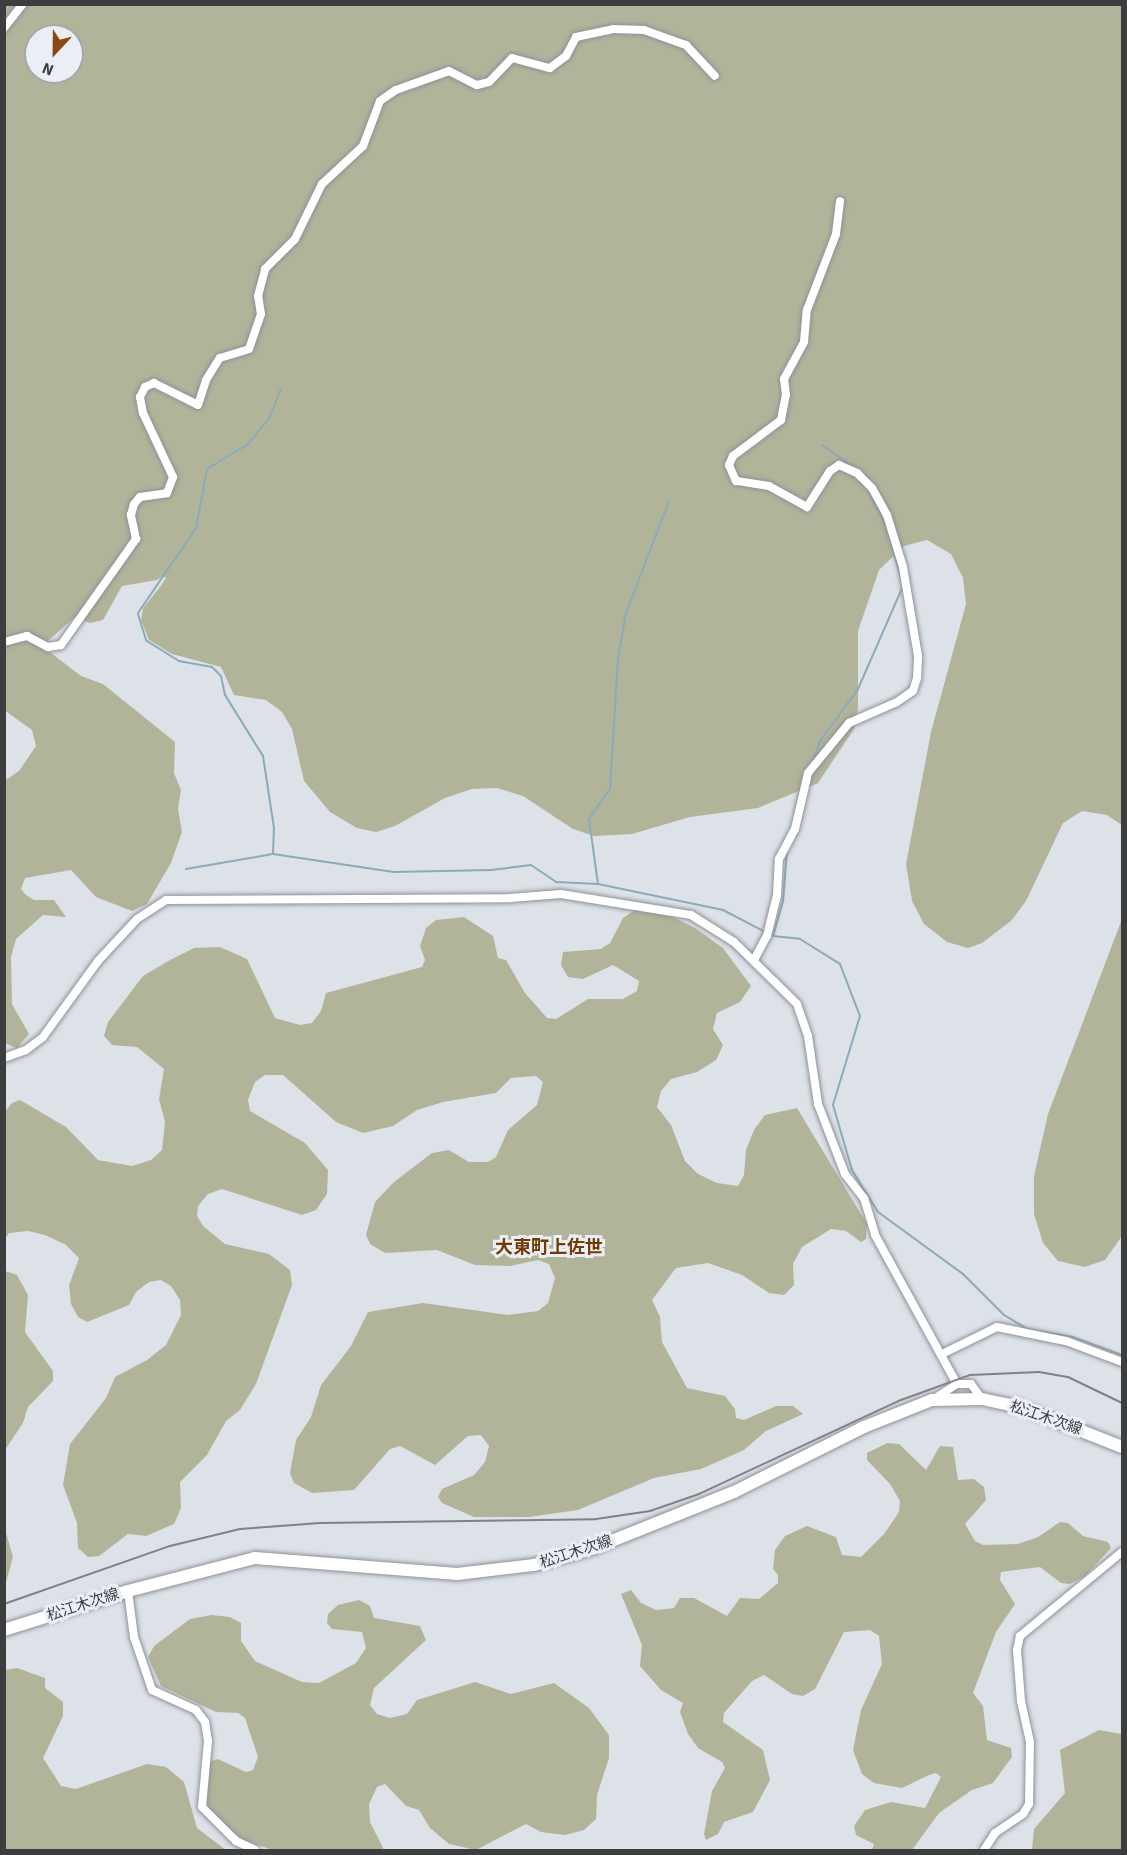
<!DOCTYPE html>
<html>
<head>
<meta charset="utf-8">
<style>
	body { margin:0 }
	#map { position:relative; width:1127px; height:1855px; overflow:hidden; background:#dde2e8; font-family:"Source Sans 3","Noto Sans JP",sans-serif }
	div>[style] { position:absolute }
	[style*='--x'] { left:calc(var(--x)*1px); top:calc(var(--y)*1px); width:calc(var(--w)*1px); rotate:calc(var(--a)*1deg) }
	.green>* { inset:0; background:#b2b49a }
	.stream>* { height:2px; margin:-1px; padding:0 1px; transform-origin:1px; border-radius:1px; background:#8baaba }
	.roads { filter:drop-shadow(0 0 2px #8e9298) drop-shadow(0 0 2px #8e9298) }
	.street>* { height:8px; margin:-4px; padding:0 4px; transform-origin:4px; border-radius:4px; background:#fff }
	.primary>* { height:12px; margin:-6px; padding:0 6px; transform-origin:6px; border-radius:6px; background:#fff }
	.rail>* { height:2px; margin:-1px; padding:0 1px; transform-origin:1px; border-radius:1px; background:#7f8286 }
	span { translate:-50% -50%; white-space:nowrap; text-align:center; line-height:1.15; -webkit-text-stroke:6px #eaeff6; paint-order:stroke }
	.street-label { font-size:15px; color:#3b3d3f }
	.quarter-label { font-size:18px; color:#733a04; font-weight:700 }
	.frame { position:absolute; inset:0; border:6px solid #3b3d3f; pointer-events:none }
	.north { position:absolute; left:24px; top:24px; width:60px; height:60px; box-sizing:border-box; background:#eaeff6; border:2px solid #a4a8ad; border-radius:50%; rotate:202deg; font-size:16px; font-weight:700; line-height:24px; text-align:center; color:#3b3d3f }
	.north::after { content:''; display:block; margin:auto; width:21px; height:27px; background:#8a4913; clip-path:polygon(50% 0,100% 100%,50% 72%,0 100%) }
</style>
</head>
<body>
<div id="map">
	<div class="green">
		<i style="clip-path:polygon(evenodd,5px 5px,1122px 5px,1122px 825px,1107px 815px,1082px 811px,1063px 823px,1026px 901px,1012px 920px,982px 943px,968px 948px,947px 942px,924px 924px,912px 901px,906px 864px,931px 732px,966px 604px,963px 578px,951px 554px,927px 540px,904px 546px,879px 570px,858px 631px,858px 708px,854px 729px,818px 783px,758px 808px,690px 817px,632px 834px,594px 836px,573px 829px,523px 796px,497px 788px,472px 789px,445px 798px,395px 826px,376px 832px,357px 828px,330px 812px,304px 781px,292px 729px,282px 712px,266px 700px,234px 695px,221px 667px,172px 654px,149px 640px,141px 620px,143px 608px,160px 587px,166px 578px,163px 576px,157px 580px,122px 586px,103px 620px,90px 623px,75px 617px,42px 646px,81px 676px,103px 684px,175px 742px,174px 773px,181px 790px,178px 809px,182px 832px,171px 863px,147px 904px,132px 911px,96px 897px,71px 870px,25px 878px,21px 889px,26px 895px,34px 900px,54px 900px,66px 917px,43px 915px,16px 939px,11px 957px,12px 1004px,29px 1034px,17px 1048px,4px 1043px,4px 781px,19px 771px,36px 746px,32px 730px,4px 710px,5px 5px,36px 36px,72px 36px,72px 72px,36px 72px,36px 36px)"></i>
		<i style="clip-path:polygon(636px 909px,671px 916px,695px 928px,723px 948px,751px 986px,740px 1002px,717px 1013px,713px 1029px,723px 1045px,716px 1060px,697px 1072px,671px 1079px,661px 1091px,657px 1107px,671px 1125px,685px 1161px,698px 1174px,717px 1183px,738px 1186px,744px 1175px,746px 1150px,754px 1130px,765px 1115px,797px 1108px,867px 1224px,866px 1239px,861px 1242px,846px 1231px,831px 1229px,802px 1247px,793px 1264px,794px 1285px,784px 1295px,769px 1293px,742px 1275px,708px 1263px,676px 1268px,652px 1300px,660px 1317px,662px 1342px,687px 1388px,725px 1396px,735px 1409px,736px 1418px,744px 1420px,776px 1406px,793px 1406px,803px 1414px,766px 1431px,744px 1450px,701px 1469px,654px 1478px,578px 1510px,529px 1517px,474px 1517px,442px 1503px,438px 1497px,442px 1489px,474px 1475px,485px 1462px,489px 1446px,481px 1435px,468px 1436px,435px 1465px,400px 1446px,390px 1449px,354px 1490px,312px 1493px,294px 1483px,290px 1473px,296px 1440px,311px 1417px,321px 1385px,351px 1346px,368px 1312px,423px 1303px,508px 1315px,538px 1311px,548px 1303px,555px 1278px,549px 1264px,538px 1260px,510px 1266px,475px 1265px,437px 1250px,385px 1253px,370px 1244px,366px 1235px,375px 1202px,394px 1182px,432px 1153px,449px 1150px,469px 1162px,488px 1162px,496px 1157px,508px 1130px,537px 1105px,543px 1082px,536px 1076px,511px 1078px,496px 1093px,443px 1102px,417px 1110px,393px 1126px,363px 1133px,336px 1122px,283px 1075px,265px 1075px,255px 1082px,248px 1100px,250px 1111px,305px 1143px,328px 1170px,327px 1194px,316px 1210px,302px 1215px,222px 1189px,208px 1194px,198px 1206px,197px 1216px,203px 1226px,225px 1244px,269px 1254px,290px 1270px,292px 1285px,256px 1384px,240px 1410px,226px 1421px,207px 1455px,180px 1482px,181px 1508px,174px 1524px,146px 1536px,128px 1534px,99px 1556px,88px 1557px,78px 1548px,77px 1523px,63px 1485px,70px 1444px,106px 1398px,115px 1377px,147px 1360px,166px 1345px,181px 1315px,180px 1300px,171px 1286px,161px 1280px,149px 1282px,136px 1292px,129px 1305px,87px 1322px,78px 1317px,71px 1304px,69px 1285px,79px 1258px,66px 1245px,45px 1235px,28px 1231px,9px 1233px,5px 1239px,4px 1113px,12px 1103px,20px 1100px,66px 1127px,98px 1160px,132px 1166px,151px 1160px,162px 1150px,165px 1122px,159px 1099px,164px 1069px,137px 1047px,112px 1045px,104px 1036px,108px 1022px,143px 976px,170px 960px,194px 948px,220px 947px,247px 959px,275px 1018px,300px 1025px,312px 1023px,321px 1011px,326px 993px,422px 967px,425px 960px,420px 946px,426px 928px,436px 920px,464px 917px,493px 936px,498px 958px,506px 960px,525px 993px,547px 1018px,556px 1019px,588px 999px,623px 999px,637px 991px,639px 981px,613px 965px,583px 979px,568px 977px,561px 965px,563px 952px,601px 949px,610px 943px,623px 918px)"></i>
		<i style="clip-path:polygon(1122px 919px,1122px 1236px,1105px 1260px,1085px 1267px,1058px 1261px,1043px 1243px,1034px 1214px,1034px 1176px,1048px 1114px)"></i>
		<i style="clip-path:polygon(5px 1271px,17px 1275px,28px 1295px,25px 1332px,53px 1371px,53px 1381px,28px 1407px,23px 1423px,5px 1450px)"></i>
		<i style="clip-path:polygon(887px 1443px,899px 1444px,926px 1470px,940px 1446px,953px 1447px,958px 1480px,974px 1479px,984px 1487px,986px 1500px,965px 1524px,975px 1541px,983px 1545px,1018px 1544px,1038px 1537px,1060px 1522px,1068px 1523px,1083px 1536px,1108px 1542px,1111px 1548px,1085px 1576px,1070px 1584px,1061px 1583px,1040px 1567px,1001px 1572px,1000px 1580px,1015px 1604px,996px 1632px,973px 1693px,983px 1706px,987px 1740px,1011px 1748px,1012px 1757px,993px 1783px,972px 1790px,939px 1813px,912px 1850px,872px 1850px,874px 1844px,856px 1835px,854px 1826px,865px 1810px,891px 1802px,925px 1808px,941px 1777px,936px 1773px,929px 1775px,902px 1788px,874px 1783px,862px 1774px,853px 1750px,861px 1710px,882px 1664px,879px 1636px,870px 1630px,844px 1632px,815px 1689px,803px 1696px,792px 1694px,764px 1675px,752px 1681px,724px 1713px,723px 1722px,763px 1750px,770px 1780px,753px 1812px,724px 1822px,718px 1834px,706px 1840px,704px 1834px,712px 1791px,725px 1768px,722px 1762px,698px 1748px,688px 1734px,680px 1712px,683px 1703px,661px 1690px,640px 1666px,642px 1645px,621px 1594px,631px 1590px,641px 1603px,656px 1610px,674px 1608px,680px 1598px,694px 1598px,727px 1616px,740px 1598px,759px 1599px,778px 1583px,778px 1575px,773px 1569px,775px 1550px,785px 1536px,807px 1526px,836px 1537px,842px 1555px,861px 1557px,884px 1534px,899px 1512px,900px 1501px,890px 1484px,867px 1460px,867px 1453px)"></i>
		<i style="clip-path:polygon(5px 1529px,13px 1557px,5px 1586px,4px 1586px)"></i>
		<i style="clip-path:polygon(359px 1600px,370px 1606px,374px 1618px,420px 1626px,426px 1640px,374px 1688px,370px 1705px,377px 1714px,390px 1718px,407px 1714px,417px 1700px,475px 1682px,511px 1694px,554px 1683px,589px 1708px,609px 1735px,609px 1758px,597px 1795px,596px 1819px,584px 1830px,565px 1835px,541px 1832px,526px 1824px,476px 1850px,449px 1844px,430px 1828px,419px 1810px,406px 1806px,385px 1784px,377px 1787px,369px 1804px,370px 1822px,384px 1850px,273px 1850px,243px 1840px,227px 1827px,210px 1811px,204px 1797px,209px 1762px,218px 1759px,246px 1772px,253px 1770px,258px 1757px,245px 1718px,238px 1713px,216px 1712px,161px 1686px,148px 1657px,154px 1646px,190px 1619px,211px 1615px,230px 1617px,241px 1623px,241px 1641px,255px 1661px,302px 1682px,319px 1683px,356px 1663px,366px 1648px,362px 1632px,332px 1629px,327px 1623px,328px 1614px,338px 1605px)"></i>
		<i style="clip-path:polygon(17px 1668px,45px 1678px,45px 1688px,63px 1702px,63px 1716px,43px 1758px,61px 1786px,76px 1789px,147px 1764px,166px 1767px,184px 1782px,197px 1828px,226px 1850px,5px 1850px,5px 1670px)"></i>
		<i style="clip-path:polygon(1099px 1730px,1122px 1734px,1122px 1850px,1032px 1850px,1034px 1829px,1065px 1793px,1060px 1750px)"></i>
	</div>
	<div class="stream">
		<i style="--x:822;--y:445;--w:40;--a:34.9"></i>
		<i style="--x:867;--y:488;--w:46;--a:64"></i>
		<i style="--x:813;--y:762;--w:22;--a:-72"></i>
		<i style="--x:820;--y:741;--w:64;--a:-53.8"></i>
		<i style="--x:858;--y:689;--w:112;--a:-66.4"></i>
		<i style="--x:903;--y:586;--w:54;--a:-105.1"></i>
		<i style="--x:273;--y:854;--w:26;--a:-88"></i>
		<i style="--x:274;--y:828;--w:73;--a:-98.7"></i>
		<i style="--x:263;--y:756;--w:72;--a:-121.9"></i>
		<i style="--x:225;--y:695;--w:19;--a:-102"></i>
		<i style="--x:221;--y:676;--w:13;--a:-135"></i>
		<i style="--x:212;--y:667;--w:34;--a:-170"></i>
		<i style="--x:179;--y:661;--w:39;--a:-148"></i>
		<i style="--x:146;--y:640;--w:28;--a:-107"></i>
		<i style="--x:138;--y:613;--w:103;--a:-55.7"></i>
		<i style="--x:196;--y:528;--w:60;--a:-79.4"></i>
		<i style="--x:207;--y:469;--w:48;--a:-31.4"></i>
		<i style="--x:248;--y:444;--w:35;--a:-51"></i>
		<i style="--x:270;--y:417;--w:30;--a:-69"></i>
		<i style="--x:186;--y:869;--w:88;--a:-9.8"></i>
		<i style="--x:273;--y:854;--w:122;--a:8.5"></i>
		<i style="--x:394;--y:872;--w:97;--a:-1.2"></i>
		<i style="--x:491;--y:870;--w:40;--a:-7.1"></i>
		<i style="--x:531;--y:865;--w:30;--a:34"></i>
		<i style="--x:556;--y:882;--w:42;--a:2.7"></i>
		<i style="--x:598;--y:884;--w:128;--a:11.7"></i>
		<i style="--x:723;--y:910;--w:56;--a:27.5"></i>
		<i style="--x:773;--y:936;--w:27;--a:6"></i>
		<i style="--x:800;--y:939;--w:47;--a:32"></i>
		<i style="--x:840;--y:964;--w:56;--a:69"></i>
		<i style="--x:860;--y:1016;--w:93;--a:106.9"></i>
		<i style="--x:833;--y:1105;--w:68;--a:73.7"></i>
		<i style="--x:852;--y:1170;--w:49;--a:58.2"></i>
		<i style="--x:878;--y:1212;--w:105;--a:36.1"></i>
		<i style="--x:963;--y:1274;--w:58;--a:45"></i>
		<i style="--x:1004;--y:1315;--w:27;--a:31"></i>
		<i style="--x:1027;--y:1329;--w:47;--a:9.9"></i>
		<i style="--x:1073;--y:1337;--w:52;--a:20.2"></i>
		<i style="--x:598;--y:884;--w:66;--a:-97.9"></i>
		<i style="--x:589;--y:819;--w:37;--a:-55"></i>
		<i style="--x:610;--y:789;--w:131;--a:-86.5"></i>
		<i style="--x:618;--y:658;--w:46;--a:-79.9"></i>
		<i style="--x:626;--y:613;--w:120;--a:-69"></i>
		<i style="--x:773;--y:936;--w:35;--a:-74"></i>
		<i style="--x:783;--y:902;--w:52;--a:-85.6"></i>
	</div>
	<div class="roads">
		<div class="street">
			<i style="--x:4;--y:28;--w:31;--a:-52"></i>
			<i style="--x:4;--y:642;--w:24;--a:-15"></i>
			<i style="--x:27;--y:636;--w:24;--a:28"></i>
			<i style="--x:48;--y:647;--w:13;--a:-9"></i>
			<i style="--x:61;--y:645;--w:121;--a:-54.7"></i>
			<i style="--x:131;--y:546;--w:9;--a:-54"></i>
			<i style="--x:136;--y:539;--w:25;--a:-102"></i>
			<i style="--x:131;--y:515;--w:11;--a:-75"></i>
			<i style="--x:134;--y:504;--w:9;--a:-49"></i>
			<i style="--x:140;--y:497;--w:27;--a:-8"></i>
			<i style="--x:167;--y:493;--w:17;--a:-69"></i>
			<i style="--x:173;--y:477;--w:71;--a:-115.1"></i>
			<i style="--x:143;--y:413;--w:16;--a:-101"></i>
			<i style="--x:140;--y:397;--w:11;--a:-63"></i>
			<i style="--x:145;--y:387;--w:10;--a:-24"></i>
			<i style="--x:154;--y:383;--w:49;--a:26.6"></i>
			<i style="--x:198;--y:405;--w:26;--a:-72"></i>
			<i style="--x:206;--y:380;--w:26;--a:-58"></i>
			<i style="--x:220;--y:358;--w:30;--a:-17"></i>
			<i style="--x:249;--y:349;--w:37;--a:-71"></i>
			<i style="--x:261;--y:314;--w:18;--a:-99"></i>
			<i style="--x:258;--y:296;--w:28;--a:-75"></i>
			<i style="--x:265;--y:269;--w:42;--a:-45"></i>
			<i style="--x:295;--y:239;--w:61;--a:-63.9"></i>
			<i style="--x:322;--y:184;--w:56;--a:-42.8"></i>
			<i style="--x:363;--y:146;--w:48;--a:-69.3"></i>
			<i style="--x:380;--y:101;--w:19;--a:-35"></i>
			<i style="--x:396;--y:90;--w:56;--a:-19.7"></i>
			<i style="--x:449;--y:71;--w:31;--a:27"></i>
			<i style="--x:477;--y:85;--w:12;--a:-14"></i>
			<i style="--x:489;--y:82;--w:33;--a:-46"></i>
			<i style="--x:512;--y:58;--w:39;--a:15"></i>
			<i style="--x:550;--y:68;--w:20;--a:-37"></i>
			<i style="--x:566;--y:56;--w:21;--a:-62"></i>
			<i style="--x:576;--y:37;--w:38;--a:-12"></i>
			<i style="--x:613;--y:29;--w:31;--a:2"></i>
			<i style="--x:644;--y:30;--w:45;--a:19.7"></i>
			<i style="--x:686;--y:45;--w:42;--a:46.9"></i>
			<i style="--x:754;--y:960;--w:27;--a:-62"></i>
			<i style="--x:767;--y:936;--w:42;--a:-76.3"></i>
			<i style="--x:777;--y:895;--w:36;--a:-87"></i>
			<i style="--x:779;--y:859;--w:34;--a:-62"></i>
			<i style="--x:795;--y:829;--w:57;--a:-76.9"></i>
			<i style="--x:808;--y:773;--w:65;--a:-50.6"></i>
			<i style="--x:849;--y:723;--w:52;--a:-23.6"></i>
			<i style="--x:897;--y:702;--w:19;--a:-35"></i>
			<i style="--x:913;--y:691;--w:14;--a:-73"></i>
			<i style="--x:917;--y:678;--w:22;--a:-87"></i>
			<i style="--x:918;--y:656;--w:90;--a:-99.6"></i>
			<i style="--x:903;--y:567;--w:54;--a:-107.1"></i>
			<i style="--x:887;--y:515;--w:31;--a:-119"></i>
			<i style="--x:872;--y:488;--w:21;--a:-135"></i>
			<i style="--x:857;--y:473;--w:20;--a:-156"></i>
			<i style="--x:839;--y:465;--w:11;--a:146"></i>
			<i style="--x:830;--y:471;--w:43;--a:122.6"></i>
			<i style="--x:807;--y:507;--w:43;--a:-151.1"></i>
			<i style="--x:769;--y:486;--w:33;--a:-171"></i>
			<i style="--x:736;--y:481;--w:17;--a:-114"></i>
			<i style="--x:729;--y:465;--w:10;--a:-66"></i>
			<i style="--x:733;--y:456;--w:60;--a:-36.9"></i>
			<i style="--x:781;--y:420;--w:25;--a:-79"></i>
			<i style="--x:786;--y:395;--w:16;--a:-97"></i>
			<i style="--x:784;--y:379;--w:42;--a:-61.6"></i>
			<i style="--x:804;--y:342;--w:32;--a:-85"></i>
			<i style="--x:807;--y:310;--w:81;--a:-69.1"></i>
			<i style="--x:836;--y:234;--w:33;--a:-83"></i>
			<i style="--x:4;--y:1058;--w:23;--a:-20"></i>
			<i style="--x:26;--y:1050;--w:21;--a:-37"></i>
			<i style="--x:43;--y:1037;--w:94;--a:-54.1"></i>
			<i style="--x:98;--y:961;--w:57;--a:-47.1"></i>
			<i style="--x:137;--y:919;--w:35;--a:-33"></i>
			<i style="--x:166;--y:900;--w:344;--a:-0.3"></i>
			<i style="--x:510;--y:898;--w:51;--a:-4.5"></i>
			<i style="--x:561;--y:894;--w:132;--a:9.2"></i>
			<i style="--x:691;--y:915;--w:51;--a:32.1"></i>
			<i style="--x:734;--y:942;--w:88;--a:44.5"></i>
			<i style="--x:797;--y:1004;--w:34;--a:71"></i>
			<i style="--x:808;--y:1036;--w:69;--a:81.6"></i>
			<i style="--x:818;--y:1104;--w:75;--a:68.9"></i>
			<i style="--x:845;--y:1174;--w:31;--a:52"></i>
			<i style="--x:864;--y:1198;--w:39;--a:73"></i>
			<i style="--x:875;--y:1235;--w:170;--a:61.2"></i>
			<i style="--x:957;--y:1384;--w:30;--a:147"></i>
			<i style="--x:942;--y:1354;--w:61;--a:-26.1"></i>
			<i style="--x:997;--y:1327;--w:70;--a:11.5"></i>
			<i style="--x:1066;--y:1341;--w:60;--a:20.6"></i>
			<i style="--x:957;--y:1384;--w:14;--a:0"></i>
			<i style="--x:971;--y:1384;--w:19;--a:54"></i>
			<i style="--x:128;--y:1591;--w:46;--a:82.6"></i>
			<i style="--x:134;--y:1637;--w:56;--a:71.2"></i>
			<i style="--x:152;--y:1690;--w:48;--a:24.4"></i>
			<i style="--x:196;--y:1710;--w:15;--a:53"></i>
			<i style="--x:205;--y:1722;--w:19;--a:81"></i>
			<i style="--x:208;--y:1741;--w:66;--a:95.2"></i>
			<i style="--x:202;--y:1807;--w:48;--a:45"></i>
			<i style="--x:236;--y:1841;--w:21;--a:25"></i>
			<i style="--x:984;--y:1850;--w:20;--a:-57"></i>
			<i style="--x:995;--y:1833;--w:34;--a:-34"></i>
			<i style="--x:1023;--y:1814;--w:12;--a:-59"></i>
			<i style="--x:1029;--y:1804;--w:62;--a:-89.1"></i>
			<i style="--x:1030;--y:1742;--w:42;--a:-102.4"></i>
			<i style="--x:1021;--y:1701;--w:51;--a:-94.5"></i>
			<i style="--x:1017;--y:1650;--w:14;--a:-78"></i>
			<i style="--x:1020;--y:1636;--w:132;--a:-39.5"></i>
		</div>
		<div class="primary">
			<i style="--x:4;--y:1630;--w:130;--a:-17.5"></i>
			<i style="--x:128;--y:1591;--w:131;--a:-14.6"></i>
			<i style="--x:255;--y:1558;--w:203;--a:4.5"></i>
			<i style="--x:457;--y:1574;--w:78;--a:-6.7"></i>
			<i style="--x:534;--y:1565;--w:62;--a:-15.8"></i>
			<i style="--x:594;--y:1548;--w:151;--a:-21.8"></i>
			<i style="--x:734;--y:1492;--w:145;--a:-26.6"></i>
			<i style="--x:864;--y:1427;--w:73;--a:-21.7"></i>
			<i style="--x:932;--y:1400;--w:50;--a:-1.1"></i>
			<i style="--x:982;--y:1399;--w:40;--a:12"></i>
			<i style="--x:1021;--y:1407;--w:109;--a:21.6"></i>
		</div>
	</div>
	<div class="rail">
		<i style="--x:4;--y:1604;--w:176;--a:-19.3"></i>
		<i style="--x:170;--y:1546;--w:72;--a:-13.7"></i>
		<i style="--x:240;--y:1529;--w:80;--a:-4.3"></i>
		<i style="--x:320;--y:1523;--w:276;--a:-0.8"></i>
		<i style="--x:596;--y:1519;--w:55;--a:-8.4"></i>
		<i style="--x:650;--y:1511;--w:52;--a:-19.1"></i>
		<i style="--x:699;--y:1494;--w:223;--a:-25"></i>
		<i style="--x:901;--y:1400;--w:73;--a:-19.9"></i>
		<i style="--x:970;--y:1375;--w:69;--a:-2.5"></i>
		<i style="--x:1039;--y:1372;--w:29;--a:10"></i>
		<i style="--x:1068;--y:1377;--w:60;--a:25.7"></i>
	</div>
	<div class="street-label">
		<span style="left:1046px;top:1418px;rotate:19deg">松江木次線</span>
		<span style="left:576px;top:1552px;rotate:-18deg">松江木次線</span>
		<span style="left:83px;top:1605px;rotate:-18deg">松江木次線</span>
	</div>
	<div class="quarter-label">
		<span style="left:549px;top:1248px">大東町上佐世</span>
	</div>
	<div class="frame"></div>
	<div class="north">N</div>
</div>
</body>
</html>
